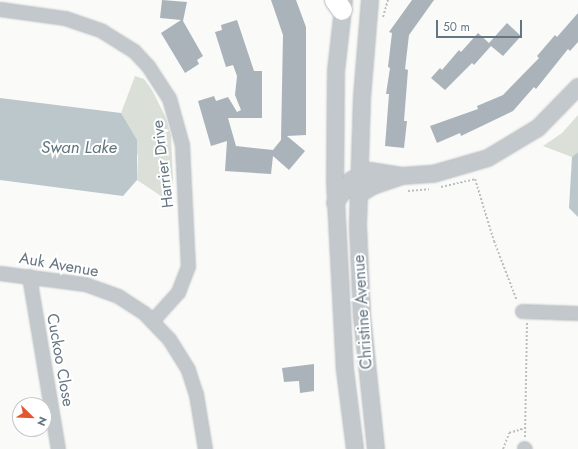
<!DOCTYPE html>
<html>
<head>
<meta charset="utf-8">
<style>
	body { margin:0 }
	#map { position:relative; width:578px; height:449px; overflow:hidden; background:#fafaf8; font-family:Jost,sans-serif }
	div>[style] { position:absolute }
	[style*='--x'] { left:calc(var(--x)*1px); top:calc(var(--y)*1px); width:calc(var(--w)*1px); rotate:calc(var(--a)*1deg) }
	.green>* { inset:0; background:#dadfd7 }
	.water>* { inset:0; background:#bbc7cb }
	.building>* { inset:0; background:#aab3b9 }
	.path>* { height:2px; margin-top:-1px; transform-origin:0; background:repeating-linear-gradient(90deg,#bbbfc2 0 2px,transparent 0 4px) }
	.roads { filter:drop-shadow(0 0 1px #b5babe) drop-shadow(0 0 1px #b5babe) }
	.minor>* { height:13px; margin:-6.5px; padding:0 6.5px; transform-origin:6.5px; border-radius:6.5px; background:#c3c8cc }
	.tertiary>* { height:16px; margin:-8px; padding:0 8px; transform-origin:8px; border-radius:8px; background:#c3c8cc }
	.primary>* { height:20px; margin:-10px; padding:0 10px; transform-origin:10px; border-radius:10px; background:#fff }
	span { translate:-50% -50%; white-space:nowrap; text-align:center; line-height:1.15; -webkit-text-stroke:4px #fff; paint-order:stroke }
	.street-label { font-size:16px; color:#657683 }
	.water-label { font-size:17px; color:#60757c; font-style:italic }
	.north { position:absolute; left:12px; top:397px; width:40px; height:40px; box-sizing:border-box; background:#fff; border:1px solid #c1c8cd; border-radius:50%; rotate:113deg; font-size:11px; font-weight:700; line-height:16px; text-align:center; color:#657683 }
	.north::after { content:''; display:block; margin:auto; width:14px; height:18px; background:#e4572e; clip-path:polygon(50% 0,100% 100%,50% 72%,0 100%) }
	.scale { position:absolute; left:436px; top:20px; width:86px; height:18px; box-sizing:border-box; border:2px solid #657683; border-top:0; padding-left:5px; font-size:12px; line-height:14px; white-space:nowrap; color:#657683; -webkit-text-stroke:3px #fff; paint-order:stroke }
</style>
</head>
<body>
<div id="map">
	<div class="green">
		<i style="clip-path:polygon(135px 76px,144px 79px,152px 90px,166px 118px,171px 136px,173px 179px,170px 202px,137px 180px,138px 156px,121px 113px)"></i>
		<i style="clip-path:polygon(578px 115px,578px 152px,572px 157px,543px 146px,562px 133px)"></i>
	</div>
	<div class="water">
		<i style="clip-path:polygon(0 98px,121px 113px,137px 140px,137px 180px,123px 196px,0 180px)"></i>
		<i style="clip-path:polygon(578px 152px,578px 217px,569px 208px,572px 157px)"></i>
	</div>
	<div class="building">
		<i style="clip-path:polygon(162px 0,187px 2px,183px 21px,203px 56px,197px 60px,199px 64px,185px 73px,161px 33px,181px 20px,160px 18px)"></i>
		<i style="clip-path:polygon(271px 0,296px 0,306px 27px,306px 135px,287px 136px,305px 151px,289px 170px,273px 156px,271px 174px,225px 171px,227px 141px,211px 146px,198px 101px,214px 96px,216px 101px,228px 97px,237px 112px,241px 110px,235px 95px,237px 76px,233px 65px,226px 67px,215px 32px,222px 30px,221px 25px,237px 20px,254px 71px,262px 71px,262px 118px,228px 118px,236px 146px,273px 150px,281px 140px,283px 35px)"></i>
		<i style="clip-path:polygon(412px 0,434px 0,409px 35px,405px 69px,408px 70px,404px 121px,407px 121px,404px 148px,385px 146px,389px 94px,386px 94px,390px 68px,388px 67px,392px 33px,389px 32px)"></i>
		<i style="clip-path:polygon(578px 13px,578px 42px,570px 51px,568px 49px,536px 89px,534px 87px,513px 111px,461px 136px,460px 133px,437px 143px,430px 126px,478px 109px,477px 106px,503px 95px,539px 58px,537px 56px,555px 35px,557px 37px)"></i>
		<i style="clip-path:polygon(507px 23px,521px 36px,503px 56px,491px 46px,474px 65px,472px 63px,445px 90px,431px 78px,440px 68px,442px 70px,459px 50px,461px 52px,478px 33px,489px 43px)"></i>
		<i style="clip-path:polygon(314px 364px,314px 391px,300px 393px,299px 381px,284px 382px,282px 368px)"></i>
	</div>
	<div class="path">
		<i style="--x:383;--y:17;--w:18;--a:-74"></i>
		<i style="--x:441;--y:187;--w:35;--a:-13"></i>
		<i style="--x:475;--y:179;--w:65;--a:73"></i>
		<i style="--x:494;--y:241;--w:64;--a:69"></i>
		<i style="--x:408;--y:191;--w:21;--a:-5"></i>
		<i style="--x:525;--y:437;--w:114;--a:-89"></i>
		<i style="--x:503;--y:449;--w:17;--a:-69"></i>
		<i style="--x:509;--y:433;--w:17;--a:-17"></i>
	</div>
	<div class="roads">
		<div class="minor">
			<i style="--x:0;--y:9;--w:66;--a:7.9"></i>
			<i style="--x:65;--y:18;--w:39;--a:19"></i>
			<i style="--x:102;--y:31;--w:38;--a:32"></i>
			<i style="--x:134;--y:51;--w:21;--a:47"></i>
			<i style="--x:148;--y:66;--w:38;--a:57"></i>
			<i style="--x:169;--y:98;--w:49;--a:74.5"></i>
			<i style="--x:182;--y:145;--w:121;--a:87.2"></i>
			<i style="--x:188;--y:266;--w:28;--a:111"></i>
			<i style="--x:178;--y:292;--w:39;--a:132"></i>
			<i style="--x:0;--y:273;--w:86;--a:7.4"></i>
			<i style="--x:85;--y:284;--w:35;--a:20"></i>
			<i style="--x:118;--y:296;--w:31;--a:33"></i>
			<i style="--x:144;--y:313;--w:36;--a:46"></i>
			<i style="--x:169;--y:339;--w:36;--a:58"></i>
			<i style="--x:188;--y:370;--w:25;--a:72"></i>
			<i style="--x:196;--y:394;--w:56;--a:80.7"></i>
			<i style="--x:29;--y:276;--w:175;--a:80.5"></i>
			<i style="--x:522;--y:311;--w:56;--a:2"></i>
			<i style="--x:524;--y:448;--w:1;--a:45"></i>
		</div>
		<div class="tertiary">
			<i style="--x:344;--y:0;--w:71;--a:96.4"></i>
			<i style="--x:336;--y:71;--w:110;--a:90.5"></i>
			<i style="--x:335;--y:181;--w:189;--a:87"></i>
			<i style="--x:345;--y:370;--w:80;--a:82.8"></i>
			<i style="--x:370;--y:0;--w:97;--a:94.7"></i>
			<i style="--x:362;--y:97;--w:129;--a:91.8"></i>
			<i style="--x:358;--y:226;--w:90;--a:87.5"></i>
			<i style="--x:362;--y:316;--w:134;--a:84"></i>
			<i style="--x:358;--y:195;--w:17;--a:-31"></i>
			<i style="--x:373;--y:186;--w:31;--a:-19"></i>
			<i style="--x:335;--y:203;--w:29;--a:-54"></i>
			<i style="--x:352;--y:180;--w:20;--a:-27"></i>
			<i style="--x:370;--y:171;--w:32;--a:9"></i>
			<i style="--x:402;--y:176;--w:31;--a:-4"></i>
			<i style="--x:433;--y:174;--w:57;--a:-16.2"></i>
			<i style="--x:488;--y:158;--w:58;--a:-31"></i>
			<i style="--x:538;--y:128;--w:57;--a:-45.7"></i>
		</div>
		<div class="primary">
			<i style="--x:335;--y:0;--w:12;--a:55"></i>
		</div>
	</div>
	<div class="street-label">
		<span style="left:163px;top:164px;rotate:-97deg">Harrier Drive</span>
		<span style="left:59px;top:265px;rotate:10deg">Auk Avenue</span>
		<span style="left:363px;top:312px;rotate:-94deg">Christine Avenue</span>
		<span style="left:60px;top:360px;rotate:80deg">Cuckoo Close</span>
	</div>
	<div class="water-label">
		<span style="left:79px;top:148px">Swan Lake</span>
	</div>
	<div class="north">N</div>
	<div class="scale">50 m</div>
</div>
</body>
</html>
